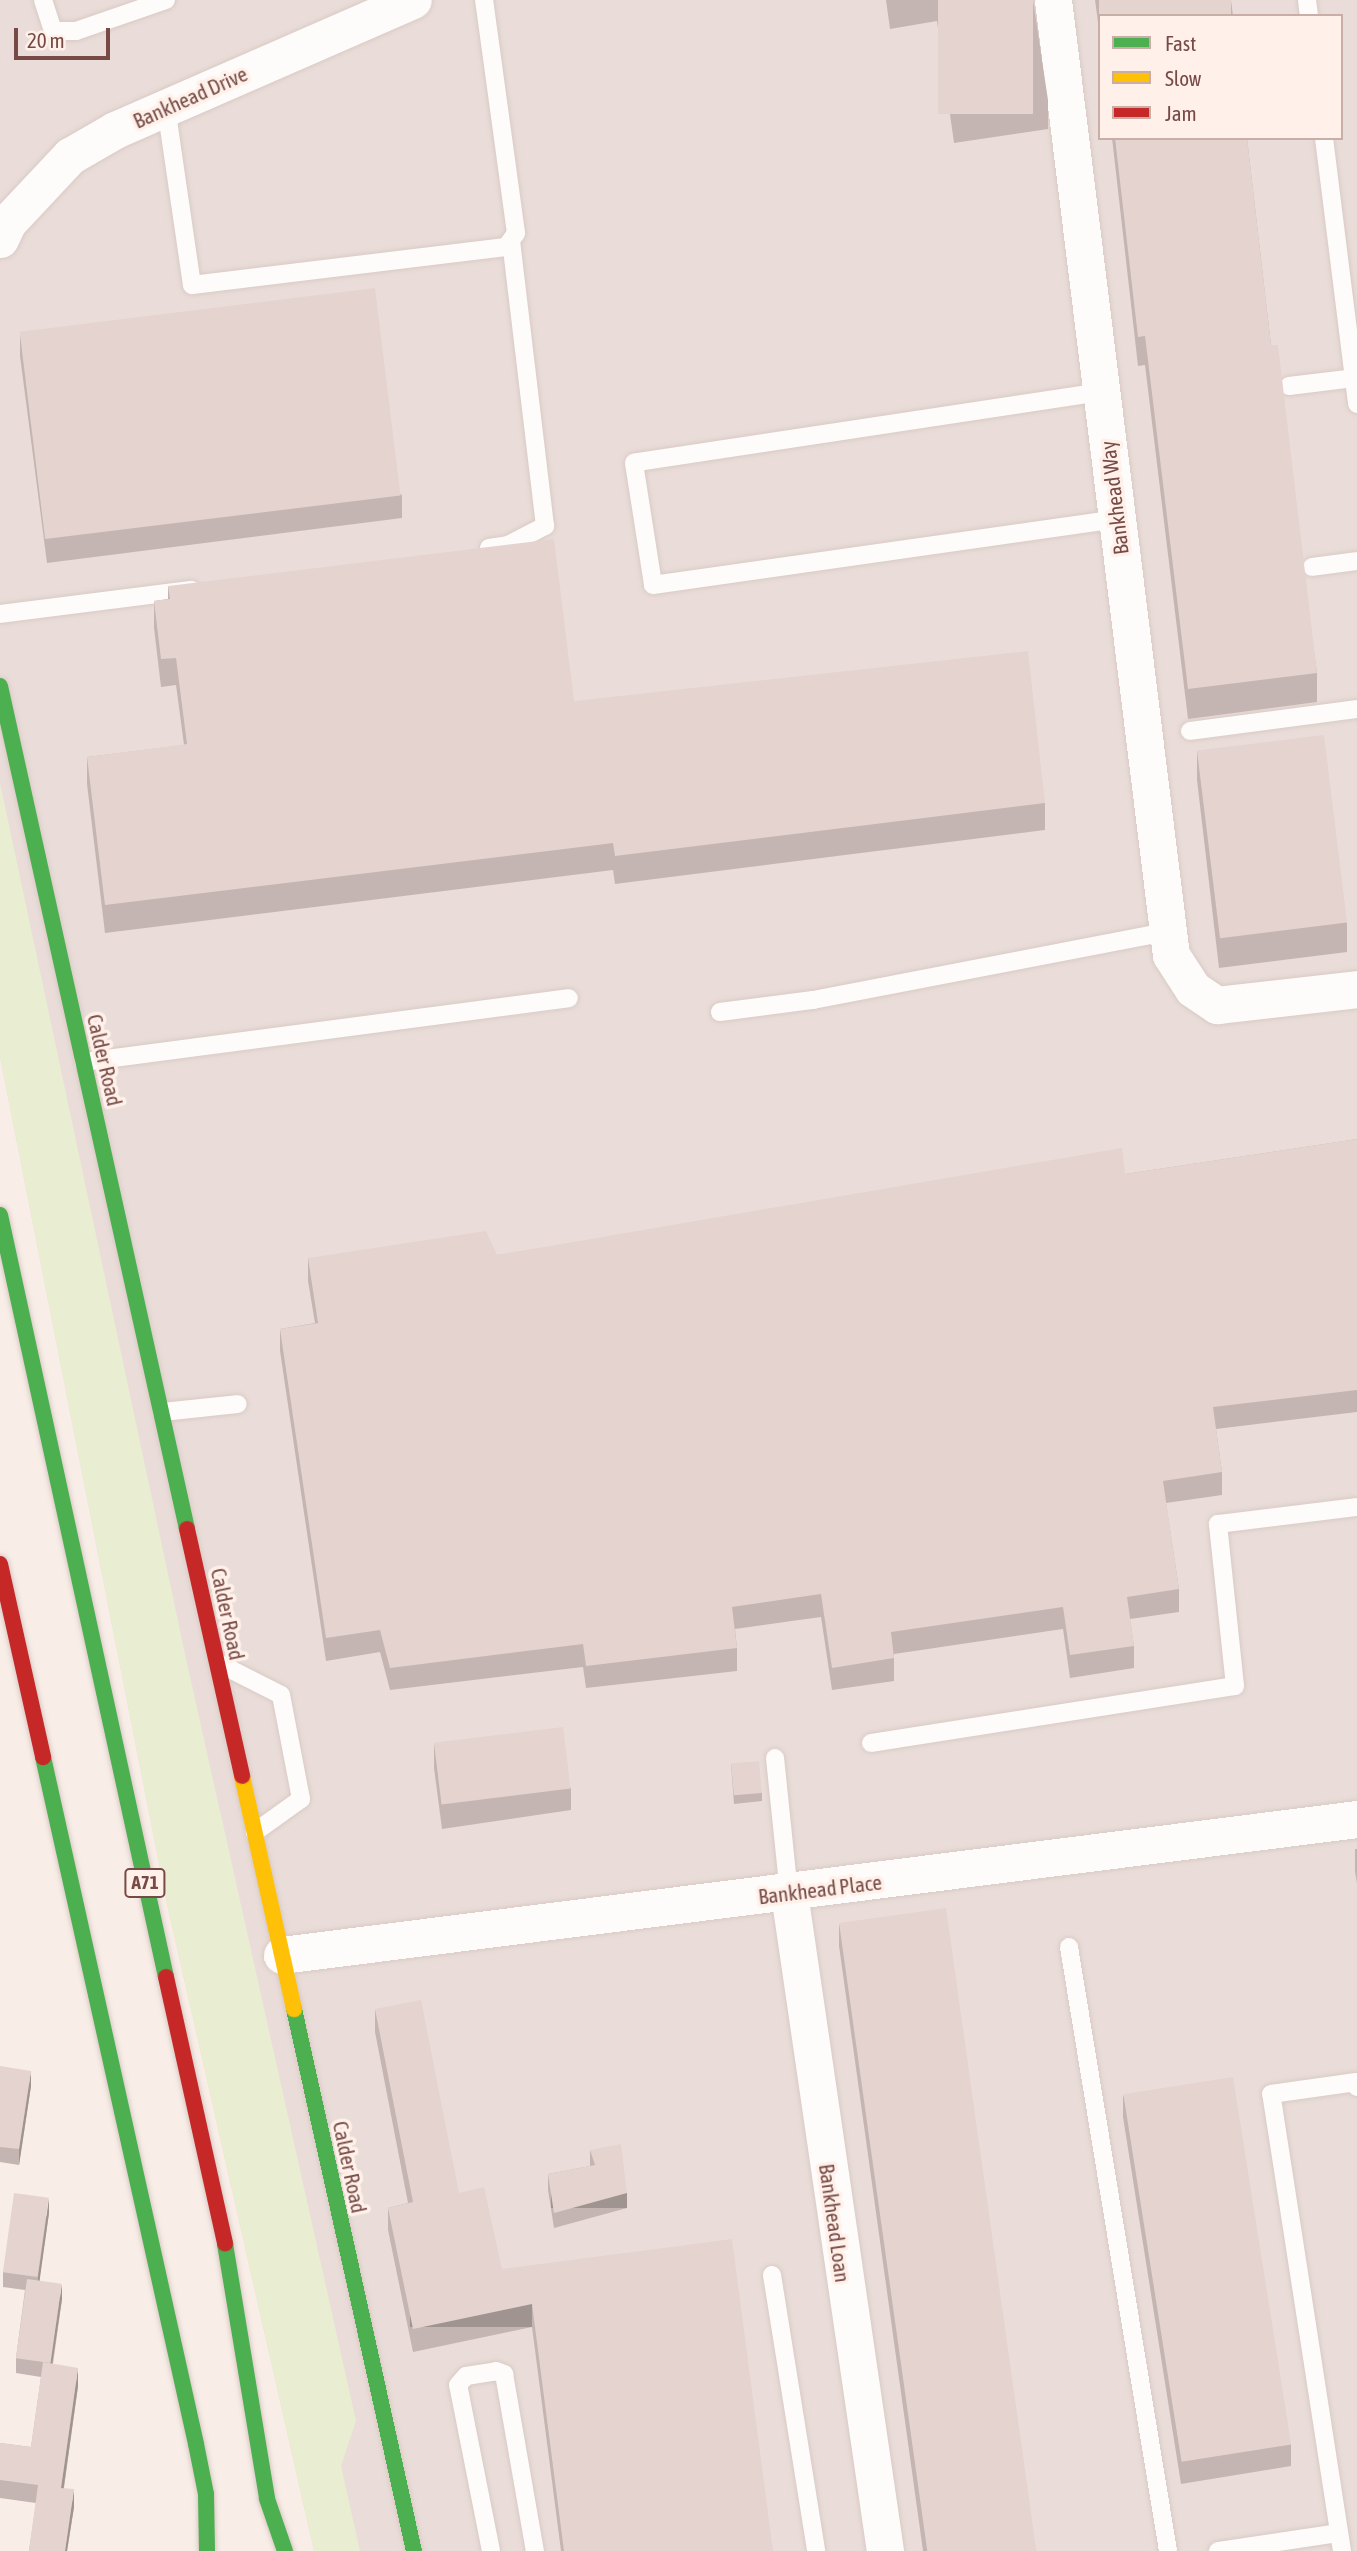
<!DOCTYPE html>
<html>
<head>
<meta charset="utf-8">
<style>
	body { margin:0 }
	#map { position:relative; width:1357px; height:2551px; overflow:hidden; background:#f8ede7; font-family:"Asap Condensed",sans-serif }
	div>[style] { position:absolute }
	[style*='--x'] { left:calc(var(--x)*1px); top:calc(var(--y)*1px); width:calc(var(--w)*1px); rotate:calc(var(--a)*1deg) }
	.industrial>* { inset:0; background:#eaddd9 }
	.green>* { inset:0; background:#e9edd1 }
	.roads { filter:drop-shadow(0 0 2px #d9cac5) drop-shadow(0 0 2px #d9cac5) }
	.lane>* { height:18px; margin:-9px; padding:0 9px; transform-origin:9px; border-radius:9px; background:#fefcfb }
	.street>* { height:37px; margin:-18.5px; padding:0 18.5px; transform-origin:18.5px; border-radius:18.5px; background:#fefcfb }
	.fast>* { height:16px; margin:-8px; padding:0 8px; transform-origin:8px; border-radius:8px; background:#4caf50 }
	.slow>* { height:16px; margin:-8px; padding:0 8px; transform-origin:8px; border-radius:8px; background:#ffc107 }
	.jam>* { height:16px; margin:-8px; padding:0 8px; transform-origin:8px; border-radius:8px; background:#c62828 }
	.wall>* { inset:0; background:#c4b5b2 }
	.shaded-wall>* { inset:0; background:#a09491; transform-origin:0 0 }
	.building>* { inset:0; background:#e4d3cf; transform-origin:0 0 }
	span { translate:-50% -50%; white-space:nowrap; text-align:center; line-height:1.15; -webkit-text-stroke:7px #fff1e9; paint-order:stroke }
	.shield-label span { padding:2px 5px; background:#fff1e9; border:2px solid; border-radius:5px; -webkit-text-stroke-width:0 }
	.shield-label { font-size:19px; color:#774a46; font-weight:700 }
	.street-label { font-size:21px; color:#774a46 }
	.legend { position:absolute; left:1098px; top:14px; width:245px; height:126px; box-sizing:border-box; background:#fff1e9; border:2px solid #c9aea8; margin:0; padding:9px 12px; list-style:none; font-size:21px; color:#774a46 }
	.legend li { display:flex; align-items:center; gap:14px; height:35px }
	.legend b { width:35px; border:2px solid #c9aea8 }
	.scale { position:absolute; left:14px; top:28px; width:96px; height:32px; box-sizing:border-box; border:4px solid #774a46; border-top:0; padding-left:9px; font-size:21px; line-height:24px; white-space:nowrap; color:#774a46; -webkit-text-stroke:5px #fff1e9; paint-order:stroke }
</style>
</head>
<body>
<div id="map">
	<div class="industrial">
		<i style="clip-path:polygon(evenodd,0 0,1357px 0,1357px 2551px,314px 2551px,167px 1904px,0 1057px,0 0,1100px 16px,1341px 16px,1341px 138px,1100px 138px,1100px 16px)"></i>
	</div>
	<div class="green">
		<i style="clip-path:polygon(0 783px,185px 1654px,356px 2421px,341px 2466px,360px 2551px,314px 2551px,167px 1904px,0 1057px)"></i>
	</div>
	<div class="roads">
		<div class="lane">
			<i style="--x:43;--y:0;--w:33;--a:72"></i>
			<i style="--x:53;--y:31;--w:23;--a:0"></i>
			<i style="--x:76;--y:31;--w:95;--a:-19"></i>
			<i style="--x:1307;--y:0;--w:16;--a:83"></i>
			<i style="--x:166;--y:107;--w:180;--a:81.7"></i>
			<i style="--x:192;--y:285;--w:316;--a:-6.9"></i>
			<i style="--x:506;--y:247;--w:17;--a:-54"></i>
			<i style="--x:516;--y:233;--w:235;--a:-97.8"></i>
			<i style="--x:1324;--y:138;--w:268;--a:82.9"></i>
			<i style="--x:1289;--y:386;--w:65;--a:-7"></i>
			<i style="--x:1101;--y:392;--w:472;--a:171.4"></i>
			<i style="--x:634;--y:463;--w:123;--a:81.1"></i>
			<i style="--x:653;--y:585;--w:468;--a:-8.1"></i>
			<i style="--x:489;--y:548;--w:19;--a:-9"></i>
			<i style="--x:508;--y:545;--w:42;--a:-27.2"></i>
			<i style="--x:545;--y:526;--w:287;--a:-96.8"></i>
			<i style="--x:1312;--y:567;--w:45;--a:-7.6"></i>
			<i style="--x:0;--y:614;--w:193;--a:-7.2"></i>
			<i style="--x:1190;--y:731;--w:168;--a:-7.5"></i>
			<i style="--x:720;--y:1012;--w:94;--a:-7.4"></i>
			<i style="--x:813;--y:1000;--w:360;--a:-10.9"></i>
			<i style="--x:84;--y:1062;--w:489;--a:-7.5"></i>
			<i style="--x:162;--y:1412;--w:76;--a:-6"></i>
			<i style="--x:220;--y:1664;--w:68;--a:26.9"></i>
			<i style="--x:281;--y:1695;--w:106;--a:79.1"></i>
			<i style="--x:301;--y:1799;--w:57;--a:144.3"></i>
			<i style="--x:871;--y:1743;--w:368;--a:-8.9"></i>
			<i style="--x:1235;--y:1686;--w:163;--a:-96"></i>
			<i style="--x:1218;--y:1524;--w:140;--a:-7"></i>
			<i style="--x:775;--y:1758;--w:136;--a:84.1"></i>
			<i style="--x:1069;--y:1947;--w:612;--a:80.69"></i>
			<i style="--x:772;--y:2275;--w:279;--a:80.9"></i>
			<i style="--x:491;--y:2551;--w:169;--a:-101.2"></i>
			<i style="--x:458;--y:2385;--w:12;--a:-48"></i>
			<i style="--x:466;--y:2376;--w:30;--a:-9"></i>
			<i style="--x:496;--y:2371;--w:9;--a:21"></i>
			<i style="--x:504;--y:2374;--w:180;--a:80.1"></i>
			<i style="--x:1218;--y:2551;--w:122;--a:-8.5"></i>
			<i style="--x:1342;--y:2551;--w:462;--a:-98.8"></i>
			<i style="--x:1271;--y:2094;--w:86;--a:-8"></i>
			<i style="--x:1356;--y:2082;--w:5;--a:79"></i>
		</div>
		<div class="street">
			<i style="--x:1053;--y:0;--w:962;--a:82.96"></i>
			<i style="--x:1171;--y:955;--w:40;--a:57.1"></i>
			<i style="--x:1193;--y:989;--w:29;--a:34"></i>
			<i style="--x:1217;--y:1005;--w:141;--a:-6.5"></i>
			<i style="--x:0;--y:239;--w:19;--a:-65"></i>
			<i style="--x:8;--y:222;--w:91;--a:-46.8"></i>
			<i style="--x:70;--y:156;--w:52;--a:-30"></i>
			<i style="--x:115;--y:130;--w:325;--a:-23.6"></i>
			<i style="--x:789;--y:1893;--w:665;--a:81.7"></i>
			<i style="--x:282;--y:1955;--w:1084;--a:-7.21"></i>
		</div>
		<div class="fast">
			<i style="--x:0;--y:686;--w:863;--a:77.49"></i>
			<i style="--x:0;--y:1215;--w:780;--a:77.71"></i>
			<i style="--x:43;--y:1757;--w:704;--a:77.44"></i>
			<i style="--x:196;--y:2444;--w:51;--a:78.7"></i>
			<i style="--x:206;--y:2494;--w:57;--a:89"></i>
			<i style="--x:294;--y:2009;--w:555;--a:77.52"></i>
			<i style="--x:225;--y:2244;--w:258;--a:80.6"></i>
			<i style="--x:267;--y:2499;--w:55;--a:70.9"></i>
		</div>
		<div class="slow">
			<i style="--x:242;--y:1776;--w:239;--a:77.4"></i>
		</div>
		<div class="jam">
			<i style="--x:187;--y:1529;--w:253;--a:77.4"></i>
			<i style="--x:0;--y:1564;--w:198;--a:77.4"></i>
			<i style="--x:166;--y:1977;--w:273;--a:77.5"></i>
		</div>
	</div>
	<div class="wall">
		<i style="clip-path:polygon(886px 0,1033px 0,1048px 100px,1048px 129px,954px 143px,937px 21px,890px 29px)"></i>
		<i style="clip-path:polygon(1095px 0,1231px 0,1233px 16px,1100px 16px,1100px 37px)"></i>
		<i style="clip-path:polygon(1112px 138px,1247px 138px,1271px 345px,1317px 673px,1317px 702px,1188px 719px,1145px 365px,1138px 366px)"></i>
		<i style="clip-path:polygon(20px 334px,402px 495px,402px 518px,47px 563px,20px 356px)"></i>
		<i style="clip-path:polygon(168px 586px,574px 701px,1045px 803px,1045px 830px,615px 884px,613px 870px,105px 933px,87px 784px,87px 757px,184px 745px,176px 685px,161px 687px,154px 628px,154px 601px,168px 599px)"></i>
		<i style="clip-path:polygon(1197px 751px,1347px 923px,1347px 952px,1219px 968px,1197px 780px)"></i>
		<i style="clip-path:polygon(1357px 1139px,1357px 1412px,1216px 1429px,1222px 1472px,1222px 1495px,1166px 1503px,1179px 1589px,1179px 1612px,1130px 1619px,1134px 1646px,1134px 1668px,1070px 1678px,1063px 1629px,894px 1654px,894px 1681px,832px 1690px,821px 1617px,735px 1629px,737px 1648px,737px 1671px,586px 1688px,583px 1667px,390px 1690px,380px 1652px,326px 1661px,280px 1351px,280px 1329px,315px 1323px,308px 1281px,308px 1258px,497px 1255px,1125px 1174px)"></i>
		<i style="clip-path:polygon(434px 1745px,571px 1788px,571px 1810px,442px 1829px,434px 1768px)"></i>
		<i style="clip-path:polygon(731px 1764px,762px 1793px,762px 1801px,734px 1804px)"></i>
		<i style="clip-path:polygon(1355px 1849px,1357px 1849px,1357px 1883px,1355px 1872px)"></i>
		<i style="clip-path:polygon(839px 1923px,1036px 2551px,923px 2551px,839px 1946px)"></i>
		<i style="clip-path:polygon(375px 2009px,459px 2193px,502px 2269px,773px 2551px,561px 2551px,532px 2327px,413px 2352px,388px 2230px,388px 2208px,408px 2203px,375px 2032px)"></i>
		<i style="clip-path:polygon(0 2066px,31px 2086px,19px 2165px,0 2162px)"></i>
		<i style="clip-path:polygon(1123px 2095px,1291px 2444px,1291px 2466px,1181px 2484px,1123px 2117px)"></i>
		<i style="clip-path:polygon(590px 2150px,627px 2208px,554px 2228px,548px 2190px,548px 2174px,590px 2166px)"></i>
		<i style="clip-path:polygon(49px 2213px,39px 2281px,62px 2299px,53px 2364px,78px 2386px,64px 2488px,74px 2507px,67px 2551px,29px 2551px,36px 2503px,0 2498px,0 2443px,31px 2447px,41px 2377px,16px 2373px,16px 2358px,25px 2290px,3px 2287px,3px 2272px)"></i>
	</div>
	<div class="shaded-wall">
		<i style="clip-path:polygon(31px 2071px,31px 2086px,19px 2165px,19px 2149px)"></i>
		<i style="left:627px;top:2193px;width:15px;height:76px;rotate:90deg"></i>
		<i style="clip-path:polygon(49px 2198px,49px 2213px,38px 2292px,38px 2277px)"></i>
		<i style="clip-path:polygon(62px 2284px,62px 2299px,50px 2378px,50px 2363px)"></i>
		<i style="left:532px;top:2304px;width:23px;height:122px;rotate:90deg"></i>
		<i style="clip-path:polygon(78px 2368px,78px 2386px,61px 2506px,61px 2488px)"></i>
		<i style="clip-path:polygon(74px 2489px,74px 2507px,67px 2551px,65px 2551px)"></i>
	</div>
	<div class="building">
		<i style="left:938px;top:0;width:95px;height:114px"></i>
		<i style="left:1099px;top:0;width:132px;height:16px"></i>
		<i style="clip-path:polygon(1115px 138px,1247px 138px,1271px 345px,1278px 345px,1317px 673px,1188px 689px,1145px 336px,1138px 337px)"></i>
		<i style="left:375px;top:288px;width:209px;height:358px;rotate:83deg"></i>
		<i style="clip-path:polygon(554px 539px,574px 701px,1028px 651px,1045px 803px,615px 856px,613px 843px,105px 905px,87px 757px,187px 744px,176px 658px,161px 659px,154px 601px,170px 599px,168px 586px)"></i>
		<i style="left:1324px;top:735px;width:189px;height:128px;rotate:83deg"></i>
		<i style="clip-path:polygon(1357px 1139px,1357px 1390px,1213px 1407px,1222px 1472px,1163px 1481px,1179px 1589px,1127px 1597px,1134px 1646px,1070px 1655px,1063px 1607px,891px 1632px,894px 1658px,832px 1668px,821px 1594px,732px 1607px,737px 1648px,586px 1666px,583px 1644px,390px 1668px,380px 1630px,326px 1638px,280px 1329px,318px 1323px,308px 1258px,486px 1231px,497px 1255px,1122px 1148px,1125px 1174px)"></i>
		<i style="left:563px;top:1727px;width:62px;height:130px;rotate:83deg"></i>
		<i style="left:759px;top:1761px;width:32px;height:28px;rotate:85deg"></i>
		<i style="left:946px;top:1908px;width:649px;height:108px;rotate:82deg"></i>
		<i style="clip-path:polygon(421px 2000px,459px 2193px,484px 2187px,502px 2269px,732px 2239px,773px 2551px,564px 2551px,532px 2304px,413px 2329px,388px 2208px,413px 2202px,375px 2009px)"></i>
		<i style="clip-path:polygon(0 2066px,31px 2071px,19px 2149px,0 2147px)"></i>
		<i style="left:1233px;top:2077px;width:372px;height:111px;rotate:81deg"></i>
		<i style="clip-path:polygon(621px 2144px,627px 2193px,554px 2213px,548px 2174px,595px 2165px,590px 2150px)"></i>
		<i style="left:14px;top:2193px;width:35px;height:80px;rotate:8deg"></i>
		<i style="left:27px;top:2279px;width:35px;height:80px;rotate:8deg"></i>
		<i style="clip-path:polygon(43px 2362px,78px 2368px,61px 2488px,74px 2489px,65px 2551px,29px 2551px,38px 2485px,0 2480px,0 2443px,31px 2447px)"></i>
	</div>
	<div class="shield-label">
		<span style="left:145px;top:1883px">A71</span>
	</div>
	<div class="street-label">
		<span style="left:190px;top:97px;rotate:-24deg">Bankhead Drive</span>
		<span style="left:1114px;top:498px;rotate:-97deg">Bankhead Way</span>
		<span style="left:105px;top:1060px;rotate:77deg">Calder Road</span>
		<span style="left:228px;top:1614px;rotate:78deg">Calder Road</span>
		<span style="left:820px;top:1889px;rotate:-7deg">Bankhead Place</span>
		<span style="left:350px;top:2167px;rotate:78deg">Calder Road</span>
		<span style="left:835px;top:2223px;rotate:82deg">Bankhead Loan</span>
	</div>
	<ul class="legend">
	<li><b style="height:9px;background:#4caf50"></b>Fast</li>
	<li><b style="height:9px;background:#ffc107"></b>Slow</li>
	<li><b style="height:9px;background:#c62828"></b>Jam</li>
	</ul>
	<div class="scale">20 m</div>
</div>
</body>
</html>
